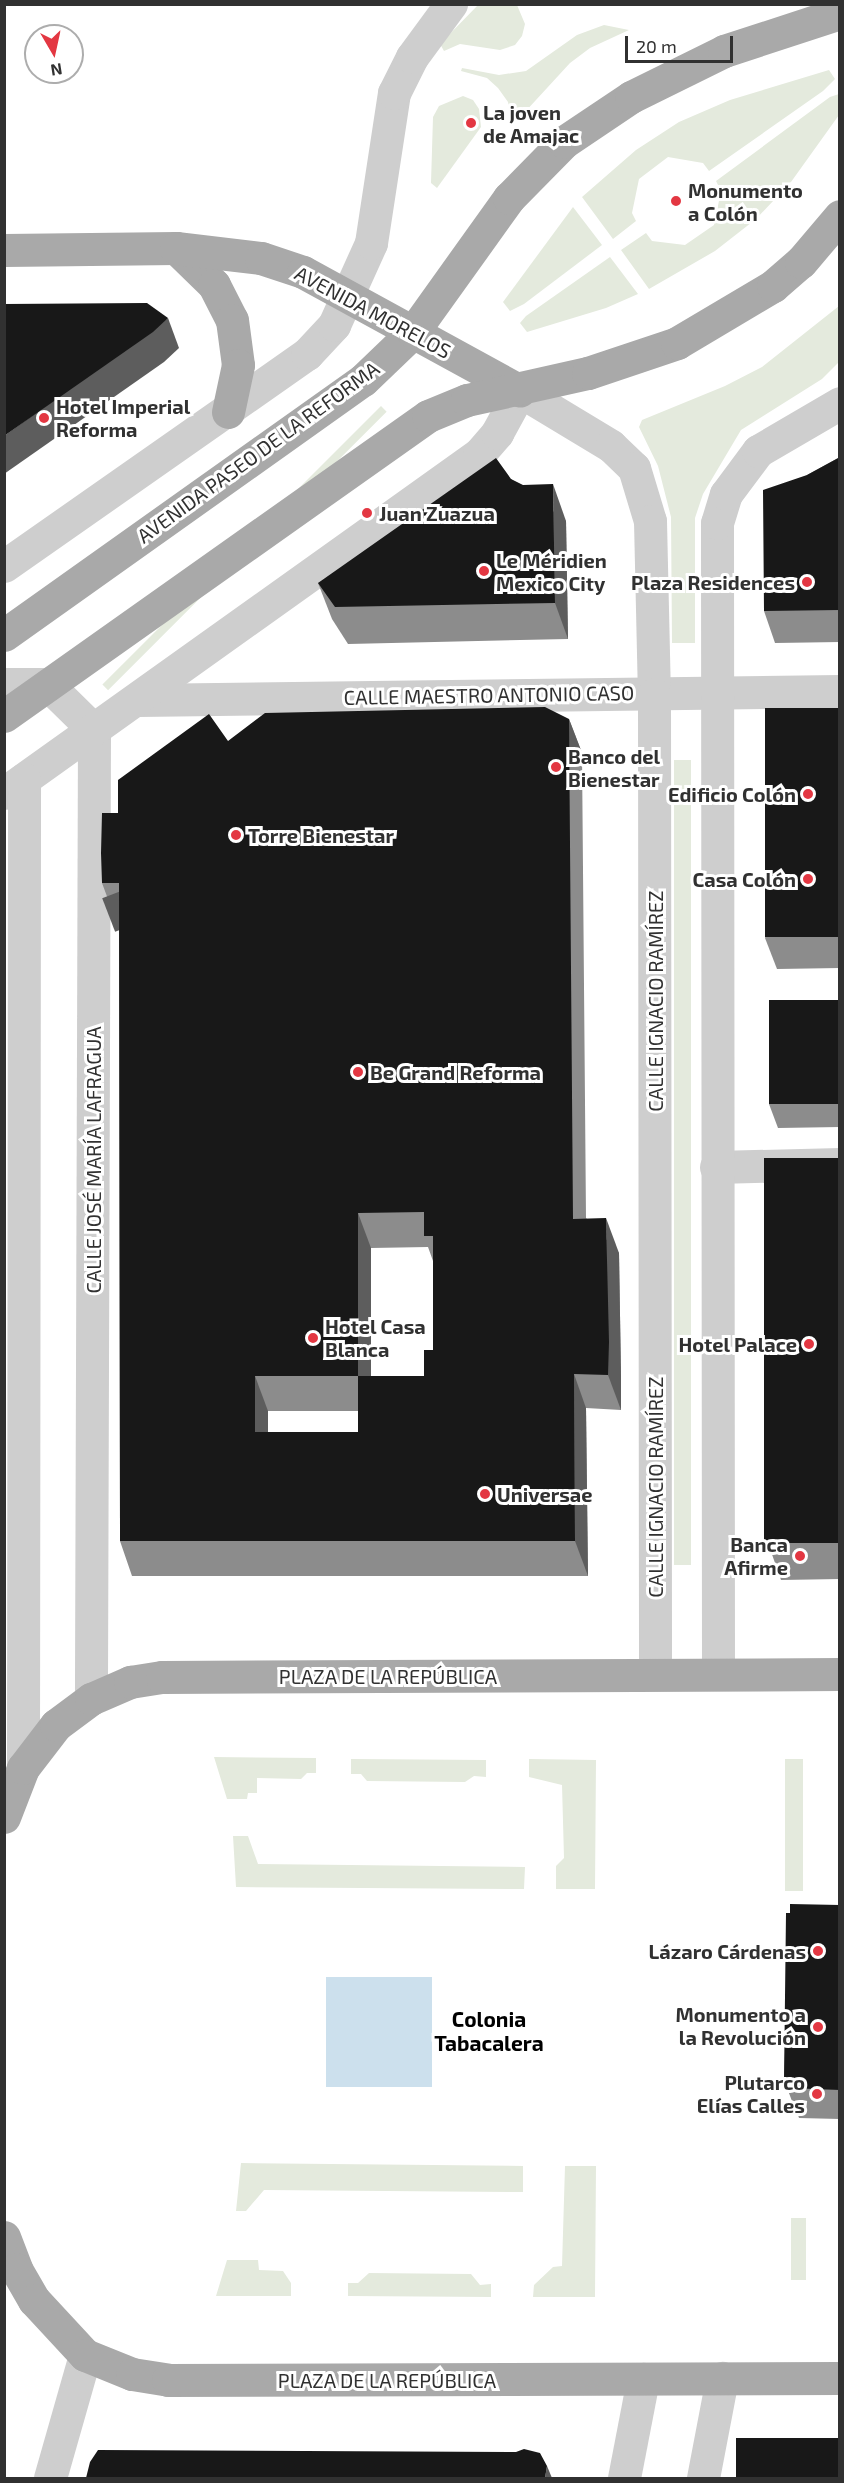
<!DOCTYPE html>
<html>
<head>
<meta charset="utf-8">
<style>
	body { margin:0 }
	#map { position:relative; width:844px; height:2483px; overflow:hidden; background:#fff; font-family:"Exo 2",sans-serif }
	div>[style] { position:absolute }
	[style*='--x'] { left:calc(var(--x)*1px); top:calc(var(--y)*1px); width:calc(var(--w)*1px); rotate:calc(var(--a)*1deg) }
	.green>* { inset:0; background:#e4eadd; transform-origin:0 0 }
	.water>* { inset:0; background:#cce0ed; transform-origin:0 0 }
	.minor>* { height:33px; margin:-16.5px; padding:0 16.5px; transform-origin:16.5px; border-radius:16.5px; background:#cecece }
	.major>* { height:33px; margin:-16.5px; padding:0 16.5px; transform-origin:16.5px; border-radius:16.5px; background:#a9a9a9 }
	.wall>* { inset:0; background:#8c8c8c }
	.shaded-wall>* { inset:0; background:#5d5d5d; transform-origin:0 0 }
	.building>* { inset:0; background:#181818; transform-origin:0 0 }
	.dots>* { width:16px; height:16px; translate:-50% -50%; box-sizing:border-box; border:3px solid #fff; border-radius:50% }
	span { translate:-50% -50%; white-space:nowrap; text-align:center; line-height:1.15; -webkit-text-stroke:6px #fff; paint-order:stroke }
	.poi-label { font-size:20px; color:#313131; font-weight:700 }
	.left { translate:0 -50%; text-align:left }
	.right { translate:-100% -50%; text-align:right }
	.street-label { font-size:20px; color:#313131 }
	.neighbourhood-label { font-size:21px; color:#000; font-weight:700 }
	.frame { position:absolute; inset:0; border:6px solid #313131; pointer-events:none }
	.north { position:absolute; left:24px; top:24px; width:60px; height:60px; box-sizing:border-box; background:#fff; border:2px solid #adadad; border-radius:50%; rotate:171deg; font-size:16px; font-weight:700; line-height:24px; text-align:center; color:#313131 }
	.north::after { content:''; display:block; margin:auto; width:21px; height:27px; background:#e33742; clip-path:polygon(50% 0,100% 100%,50% 72%,0 100%) }
	.scale { position:absolute; left:625px; top:36px; width:108px; height:27px; box-sizing:border-box; border:3px solid #313131; border-top:0; padding-left:8px; font-size:18px; line-height:21px; white-space:nowrap; color:#313131; -webkit-text-stroke:4px #fff; paint-order:stroke }
</style>
</head>
<body>
<div id="map">
	<div class="green">
		<i style="clip-path:polygon(478px 5px,517px 5px,525px 24px,522px 36px,515px 45px,500px 50px,460px 44px,444px 51px,440px 44px)"></i>
		<i style="clip-path:polygon(604px 25px,629px 30px,590px 48px,570px 63px,513px 125px,508px 102px,498px 88px,487px 78px,461px 71px,462px 68px,499px 75px,526px 71px,577px 35px)"></i>
		<i style="clip-path:polygon(829px 70px,835px 79px,823px 91px,709px 171px,703px 163px,668px 157px,639px 179px,632px 213px,636px 221px,613px 239px,582px 197px,636px 150px,679px 122px,730px 100px)"></i>
		<i style="clip-path:polygon(839px 94px,839px 115px,791px 182px,756px 219px,715px 251px,649px 289px,621px 250px,646px 233px,652px 241px,685px 245px,714px 225px,721px 191px,716px 181px,830px 97px)"></i>
		<i style="clip-path:polygon(463px 96px,473px 100px,479px 109px,481px 127px,437px 188px,431px 183px,433px 117px,439px 106px)"></i>
		<i style="clip-path:polygon(573px 207px,602px 245px,524px 304px,510px 311px,503px 302px)"></i>
		<i style="clip-path:polygon(610px 257px,638px 294px,606px 308px,527px 332px,520px 323px,526px 316px)"></i>
		<i style="clip-path:polygon(839px 306px,839px 362px,822px 379px,741px 430px,703px 494px,695px 518px,695px 643px,672px 643px,671px 517px,658px 466px,639px 427px,642px 420px,725px 386px,762px 367px)"></i>
		<i style="left:381px;top:406px;width:8px;height:394px;rotate:45deg"></i>
		<i style="left:674px;top:760px;width:17px;height:805px"></i>
		<i style="clip-path:polygon(214px 1757px,316px 1758px,316px 1773px,307px 1773px,301px 1779px,257px 1778px,257px 1793px,248px 1793px,247px 1799px,227px 1799px)"></i>
		<i style="clip-path:polygon(351px 1759px,486px 1760px,486px 1777px,474px 1776px,465px 1782px,367px 1781px,361px 1774px,351px 1774px)"></i>
		<i style="clip-path:polygon(529px 1759px,596px 1760px,595px 1889px,556px 1889px,556px 1866px,564px 1858px,562px 1785px,529px 1777px)"></i>
		<i style="left:803px;top:1759px;width:132px;height:18px;rotate:90deg"></i>
		<i style="clip-path:polygon(233px 1836px,248px 1836px,258px 1864px,525px 1867px,524px 1889px,236px 1887px)"></i>
		<i style="clip-path:polygon(241px 2163px,523px 2166px,523px 2192px,264px 2190px,246px 2211px,236px 2211px)"></i>
		<i style="clip-path:polygon(565px 2166px,596px 2166px,595px 2297px,533px 2297px,534px 2285px,553px 2267px,562px 2266px)"></i>
		<i style="left:791px;top:2218px;width:15px;height:62px"></i>
		<i style="clip-path:polygon(227px 2260px,258px 2260px,259px 2270px,283px 2271px,291px 2283px,291px 2296px,216px 2296px)"></i>
		<i style="clip-path:polygon(369px 2273px,471px 2274px,480px 2285px,491px 2284px,491px 2297px,348px 2296px,348px 2283px,358px 2283px)"></i>
	</div>
	<div class="water">
		<i style="left:326px;top:1977px;width:106px;height:110px"></i>
	</div>
	<div class="minor">
		<i style="--x:4;--y:566;--w:370;--a:-35"></i>
		<i style="--x:307;--y:354;--w:40;--a:-47"></i>
		<i style="--x:334;--y:325;--w:90;--a:-65.7"></i>
		<i style="--x:371;--y:243;--w:152;--a:-81.3"></i>
		<i style="--x:394;--y:93;--w:40;--a:-63.4"></i>
		<i style="--x:412;--y:57;--w:66;--a:-53.7"></i>
		<i style="--x:4;--y:684;--w:43;--a:0"></i>
		<i style="--x:47;--y:684;--w:66;--a:44.4"></i>
		<i style="--x:94;--y:730;--w:969;--a:90.18"></i>
		<i style="--x:138;--y:700;--w:702;--a:-0.73"></i>
		<i style="--x:4;--y:793;--w:584;--a:-35.51"></i>
		<i style="--x:479;--y:454;--w:28;--a:-49"></i>
		<i style="--x:497;--y:433;--w:48;--a:-61.3"></i>
		<i style="--x:520;--y:391;--w:106;--a:31.1"></i>
		<i style="--x:611;--y:446;--w:32;--a:44"></i>
		<i style="--x:634;--y:468;--w:55;--a:73.2"></i>
		<i style="--x:650;--y:521;--w:173;--a:88.7"></i>
		<i style="--x:654;--y:694;--w:980;--a:89.94"></i>
		<i style="--x:716;--y:1167;--w:124;--a:-1.4"></i>
		<i style="--x:718;--y:1674;--w:1151;--a:-90.05"></i>
		<i style="--x:717;--y:523;--w:30;--a:-73"></i>
		<i style="--x:726;--y:494;--w:54;--a:-53.3"></i>
		<i style="--x:758;--y:451;--w:95;--a:-30.3"></i>
		<i style="--x:23;--y:1768;--w:989;--a:-89.94"></i>
		<i style="--x:50;--y:2478;--w:128;--a:-74.1"></i>
		<i style="--x:624;--y:2478;--w:101;--a:-79.1"></i>
		<i style="--x:703;--y:2478;--w:102;--a:-79.2"></i>
	</div>
	<div class="major">
		<i style="--x:176;--y:248;--w:53;--a:44.2"></i>
		<i style="--x:214;--y:285;--w:39;--a:63"></i>
		<i style="--x:232;--y:320;--w:45;--a:82.4"></i>
		<i style="--x:238;--y:365;--w:48;--a:102"></i>
		<i style="--x:4;--y:250;--w:172;--a:-0.7"></i>
		<i style="--x:176;--y:248;--w:86;--a:6.7"></i>
		<i style="--x:261;--y:258;--w:44;--a:18.4"></i>
		<i style="--x:303;--y:272;--w:247;--a:28.7"></i>
		<i style="--x:4;--y:635;--w:440;--a:-35.4"></i>
		<i style="--x:363;--y:380;--w:69;--a:-43.8"></i>
		<i style="--x:413;--y:332;--w:165;--a:-54.4"></i>
		<i style="--x:509;--y:198;--w:78;--a:-45.5"></i>
		<i style="--x:564;--y:142;--w:81;--a:-33.9"></i>
		<i style="--x:631;--y:97;--w:104;--a:-26.3"></i>
		<i style="--x:724;--y:51;--w:122;--a:-18.1"></i>
		<i style="--x:4;--y:716;--w:519;--a:-35.28"></i>
		<i style="--x:428;--y:416;--w:42;--a:-22.3"></i>
		<i style="--x:467;--y:400;--w:124;--a:-12.6"></i>
		<i style="--x:588;--y:373;--w:94;--a:-18.6"></i>
		<i style="--x:677;--y:343;--w:112;--a:-30.7"></i>
		<i style="--x:773;--y:286;--w:37;--a:-41"></i>
		<i style="--x:801;--y:262;--w:60;--a:-49.7"></i>
		<i style="--x:4;--y:1817;--w:53;--a:-68.8"></i>
		<i style="--x:23;--y:1768;--w:54;--a:-52.5"></i>
		<i style="--x:56;--y:1725;--w:44;--a:-36.6"></i>
		<i style="--x:91;--y:1699;--w:43;--a:-23.6"></i>
		<i style="--x:130;--y:1682;--w:32;--a:-9"></i>
		<i style="--x:162;--y:1677;--w:678;--a:-0.25"></i>
		<i style="--x:4;--y:2237;--w:34;--a:69"></i>
		<i style="--x:16;--y:2269;--w:36;--a:60"></i>
		<i style="--x:34;--y:2300;--w:75;--a:47.2"></i>
		<i style="--x:85;--y:2355;--w:51;--a:22"></i>
		<i style="--x:132;--y:2374;--w:36;--a:9"></i>
		<i style="--x:168;--y:2380;--w:672;--a:-0.17"></i>
	</div>
	<div class="wall">
		<i style="clip-path:polygon(840px 457px,840px 642px,775px 643px,764px 611px,807px 475px)"></i>
		<i style="clip-path:polygon(511px 479px,566px 521px,568px 639px,348px 644px,332px 619px,318px 583px)"></i>
		<i style="clip-path:polygon(840px 708px,840px 968px,777px 969px,765px 938px)"></i>
		<i style="clip-path:polygon(evenodd,569px 719px,582px 753px,586px 1218px,619px 1253px,621px 1376px,621px 1410px,586px 1408px,588px 1576px,132px 1576px,120px 1541px,119px 918px,115px 918px,102px 883px,118px 813px,228px 741px,569px 719px,428px 1247px,433px 1261px,433px 1350px,424px 1376px,371px 1376px,371px 1248px,428px 1247px,569px 719px,268px 1411px,358px 1411px,358px 1432px,268px 1432px,268px 1411px)"></i>
		<i style="clip-path:polygon(840px 1000px,840px 1127px,778px 1128px,769px 1104px)"></i>
		<i style="clip-path:polygon(840px 1158px,840px 1579px,781px 1580px,768px 1543px)"></i>
		<i style="clip-path:polygon(840px 1905px,840px 2119px,799px 2118px,796px 2109px,795px 2109px,784px 2080px,790px 1913px)"></i>
	</div>
	<div class="shaded-wall">
		<i style="clip-path:polygon(168px 318px,179px 348px,164px 362px,4px 474px,4px 436px)"></i>
		<i style="clip-path:polygon(553px 484px,566px 521px,568px 639px,555px 603px)"></i>
		<i style="left:569px;top:719px;width:36px;height:500px;rotate:69deg"></i>
		<i style="left:4px;top:1177px;width:1px;height:50px;rotate:45deg"></i>
		<i style="clip-path:polygon(358px 1213px,371px 1248px,371px 1411px,358px 1376px)"></i>
		<i style="clip-path:polygon(606px 1218px,619px 1253px,621px 1376px,621px 1410px,608px 1375px)"></i>
		<i style="clip-path:polygon(574px 1374px,586px 1408px,588px 1576px,575px 1541px)"></i>
		<i style="clip-path:polygon(255px 1376px,268px 1411px,268px 1467px,255px 1432px)"></i>
		<i style="clip-path:polygon(547px 2466px,552px 2478px,545px 2478px)"></i>
	</div>
	<div class="building">
		<i style="clip-path:polygon(147px 303px,168px 318px,153px 332px,4px 436px,4px 304px)"></i>
		<i style="clip-path:polygon(840px 457px,840px 610px,764px 611px,763px 490px,807px 475px)"></i>
		<i style="clip-path:polygon(496px 458px,511px 479px,523px 485px,553px 484px,555px 603px,335px 607px,318px 583px)"></i>
		<i style="clip-path:polygon(evenodd,545px 707px,569px 719px,573px 1219px,606px 1218px,609px 1342px,608px 1375px,574px 1374px,575px 1541px,120px 1541px,119px 883px,102px 883px,101px 853px,102px 813px,118px 813px,118px 780px,209px 714px,228px 741px,265px 713px,545px 707px,424px 1212px,424px 1236px,433px 1236px,433px 1350px,424px 1350px,424px 1376px,358px 1376px,358px 1213px,424px 1212px,545px 707px,255px 1376px,358px 1376px,358px 1432px,255px 1432px,255px 1376px)"></i>
		<i style="left:840px;top:708px;width:229px;height:75px;rotate:90deg"></i>
		<i style="left:769px;top:1000px;width:71px;height:104px"></i>
		<i style="left:840px;top:1158px;width:385px;height:76px;rotate:90deg"></i>
		<i style="clip-path:polygon(790px 1904px,840px 1905px,840px 2090px,788px 2088px,789px 2080px,784px 2080px,786px 1913px,790px 1913px)"></i>
		<i style="left:840px;top:2438px;width:40px;height:104px;rotate:90deg"></i>
		<i style="clip-path:polygon(524px 2449px,540px 2453px,547px 2466px,545px 2478px,86px 2478px,90px 2462px,98px 2450px,516px 2452px)"></i>
	</div>
	<div class="dots">
		<i style="left:471px;top:123px;background:#e33742"></i>
		<i style="left:676px;top:201px;background:#e33742"></i>
		<i style="left:44px;top:418px;background:#e33742"></i>
		<i style="left:367px;top:513px;background:#e33742"></i>
		<i style="left:484px;top:571px;background:#e33742"></i>
		<i style="left:807px;top:582px;background:#e33742"></i>
		<i style="left:556px;top:767px;background:#e33742"></i>
		<i style="left:808px;top:794px;background:#e33742"></i>
		<i style="left:236px;top:835px;background:#e33742"></i>
		<i style="left:808px;top:879px;background:#e33742"></i>
		<i style="left:358px;top:1072px;background:#e33742"></i>
		<i style="left:313px;top:1338px;background:#e33742"></i>
		<i style="left:809px;top:1344px;background:#e33742"></i>
		<i style="left:485px;top:1494px;background:#e33742"></i>
		<i style="left:800px;top:1556px;background:#e33742"></i>
		<i style="left:818px;top:1951px;background:#e33742"></i>
		<i style="left:818px;top:2027px;background:#e33742"></i>
		<i style="left:817px;top:2094px;background:#e33742"></i>
	</div>
	<div class="poi-label">
		<span class="left" style="left:483px;top:124px">La joven<br>de Amajac</span>
		<span class="left" style="left:688px;top:202px">Monumento<br>a Colón</span>
		<span class="left" style="left:56px;top:418px">Hotel Imperial<br>Reforma</span>
		<span class="left" style="left:379px;top:513px">Juan Zuazua</span>
		<span class="left" style="left:496px;top:572px">Le Méridien<br>Mexico City</span>
		<span class="right" style="left:795px;top:582px">Plaza Residences</span>
		<span class="left" style="left:568px;top:768px">Banco del<br>Bienestar</span>
		<span class="right" style="left:796px;top:794px">Edificio Colón</span>
		<span class="left" style="left:248px;top:835px">Torre Bienestar</span>
		<span class="right" style="left:796px;top:879px">Casa Colón</span>
		<span class="left" style="left:370px;top:1072px">Be Grand Reforma</span>
		<span class="left" style="left:325px;top:1338px">Hotel Casa<br>Blanca</span>
		<span class="right" style="left:797px;top:1344px">Hotel Palace</span>
		<span class="left" style="left:497px;top:1494px">Universae</span>
		<span class="right" style="left:788px;top:1556px">Banca<br>Afirme</span>
		<span class="right" style="left:806px;top:1951px">Lázaro Cárdenas</span>
		<span class="right" style="left:806px;top:2026px">Monumento a<br>la Revolución</span>
		<span class="right" style="left:805px;top:2094px">Plutarco<br>Elías Calles</span>
	</div>
	<div class="street-label">
		<span style="left:373px;top:312px;rotate:28deg">AVENIDA MORELOS</span>
		<span style="left:258px;top:452px;rotate:-36deg">AVENIDA PASEO DE LA REFORMA</span>
		<span style="left:489px;top:695px;rotate:-1deg">CALLE MAESTRO ANTONIO CASO</span>
		<span style="left:655px;top:1001px;rotate:-90deg">CALLE IGNACIO RAMÍREZ</span>
		<span style="left:93px;top:1160px;rotate:-90deg">CALLE JOSÉ MARÍA LAFRAGUA</span>
		<span style="left:655px;top:1487px;rotate:-90deg">CALLE IGNACIO RAMÍREZ</span>
		<span style="left:388px;top:1676px">PLAZA DE LA REPÚBLICA</span>
		<span style="left:387px;top:2380px">PLAZA DE LA REPÚBLICA</span>
	</div>
	<div class="neighbourhood-label">
		<span style="left:489px;top:2031px">Colonia<br>Tabacalera</span>
	</div>
	<div class="frame"></div>
	<div class="north">N</div>
	<div class="scale">20 m</div>
</div>
</body>
</html>
